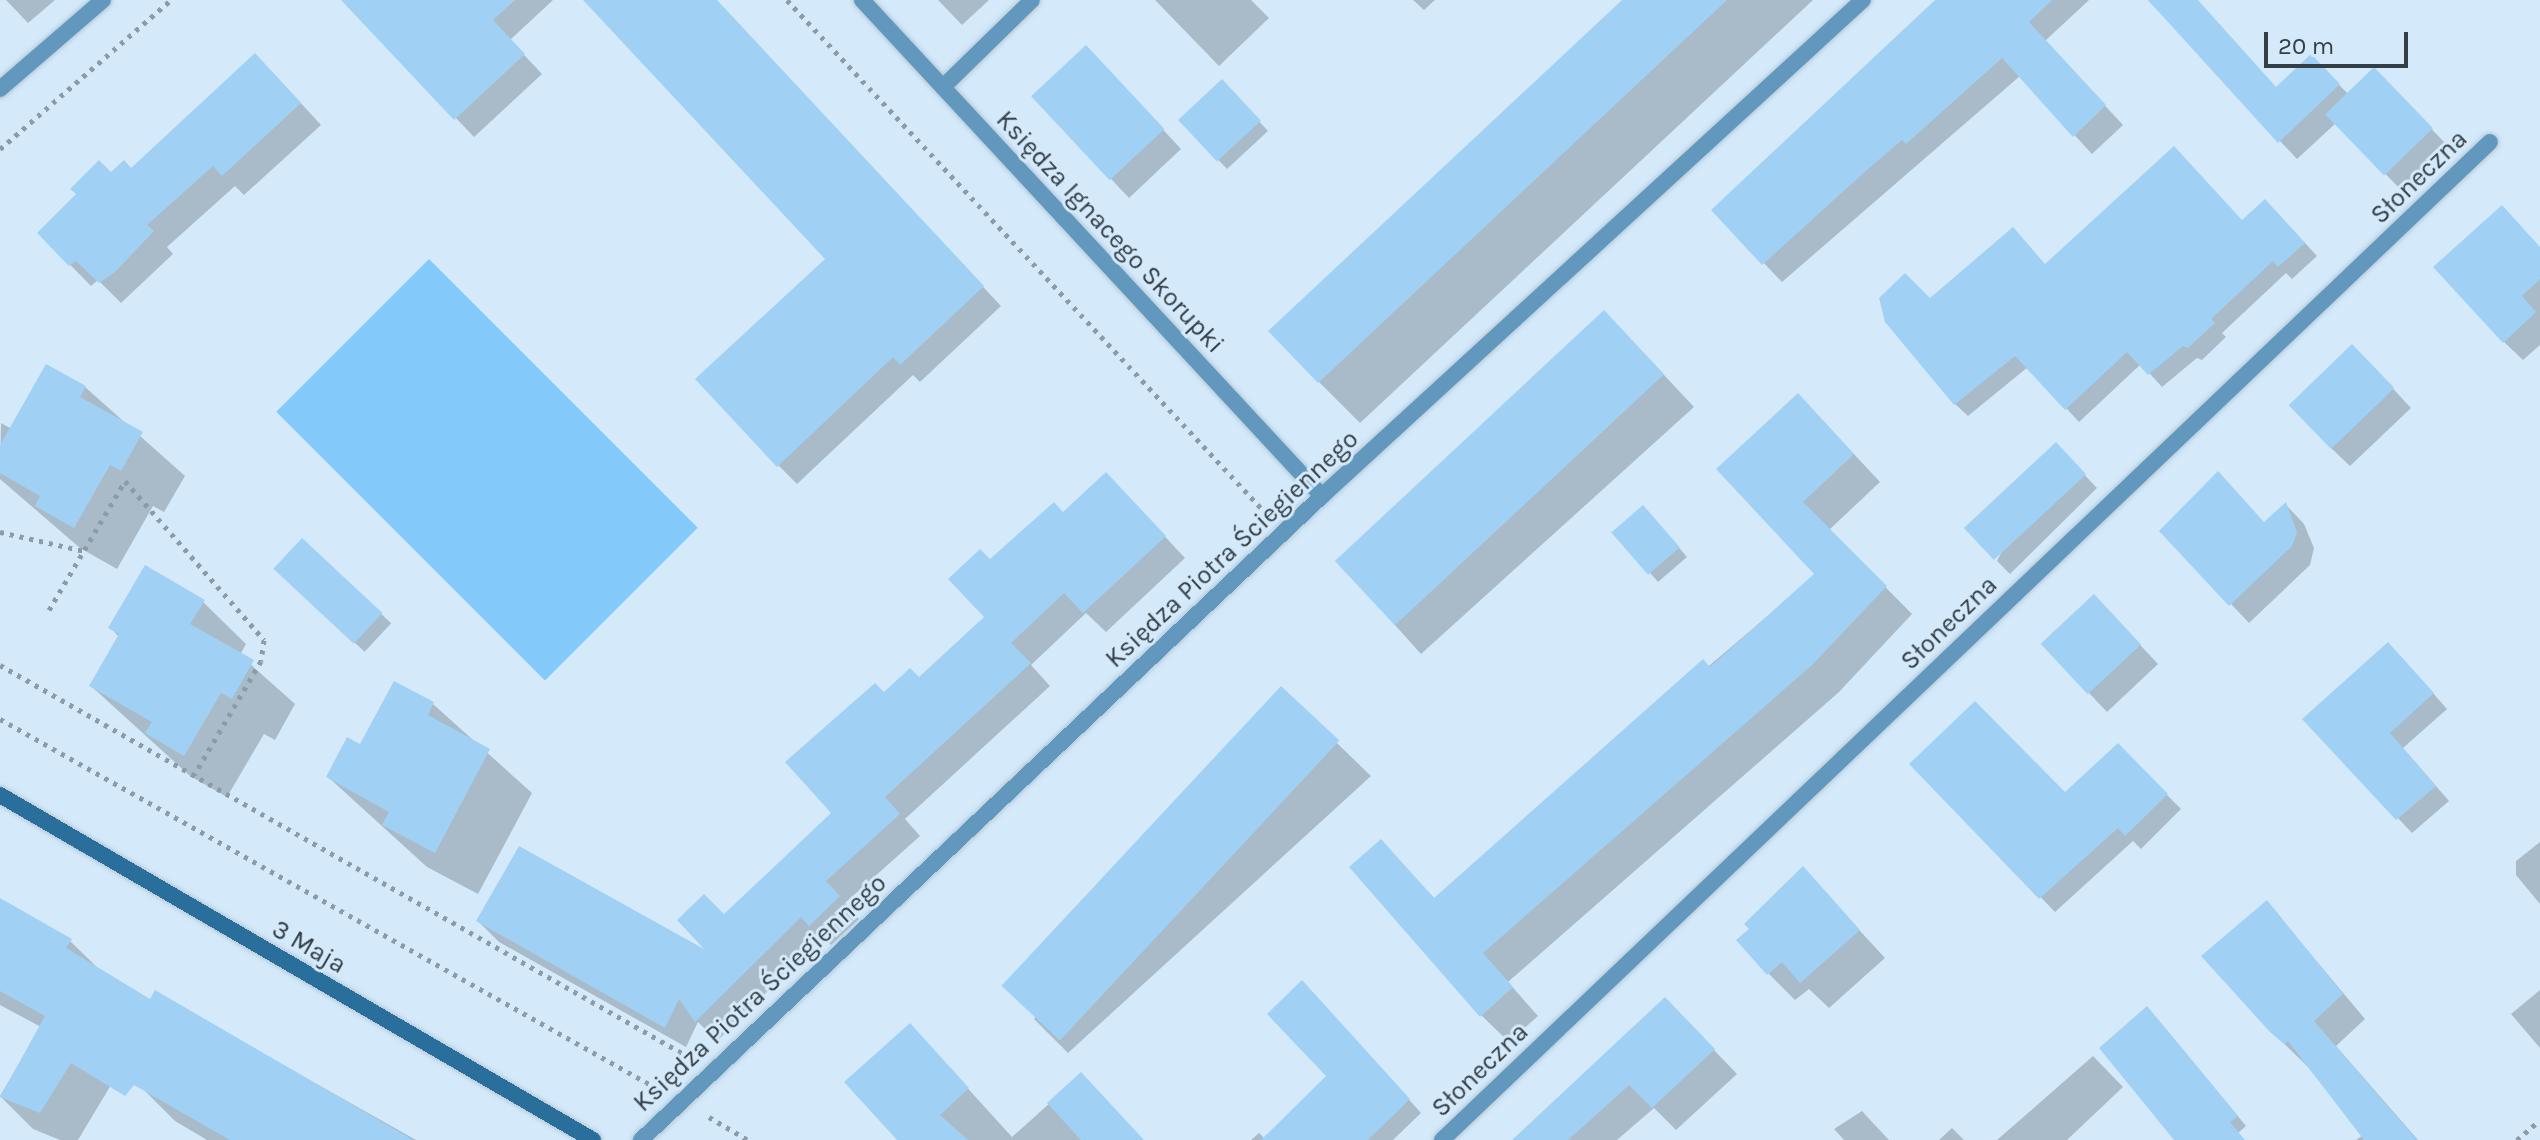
<!DOCTYPE html>
<html>
<head>
<meta charset="utf-8">
<style>
	body { margin:0 }
	#map { position:relative; width:2540px; height:1140px; overflow:hidden; background:#d4eafb; font-family:Karla,sans-serif }
	div>[style] { position:absolute }
	[style*='--x'] { left:calc(var(--x)*1px); top:calc(var(--y)*1px); width:calc(var(--w)*1px); rotate:calc(var(--a)*1deg) }
	.green>* { inset:0; background:#83cafb; transform-origin:0 0 }
	.shadow>* { inset:0; background:#0003; transform-origin:0 0 }
	.building>* { inset:0; background:#a0d1f4; transform-origin:0 0 }
	.path>* { height:5px; margin-top:-2.5px; transform-origin:0; background:repeating-linear-gradient(90deg,#8b9ca8 0 4px,transparent 0 10px) }
	.roads { filter:drop-shadow(0 0 2px #b4c8d7) drop-shadow(0 0 2px #b4c8d7) }
	.street>* { height:16px; margin:-8px; padding:0 8px; transform-origin:8px; border-radius:8px; background:#6298be }
	.secondary>* { height:16px; margin:-8px; padding:0 8px; transform-origin:8px; border-radius:8px; background:#2a6f9b }
	span { translate:-50% -50%; white-space:nowrap; text-align:center; line-height:1.15; -webkit-text-stroke:6px #d4eafb; paint-order:stroke }
	.street-label { font-size:26px; color:#333e46 }
	.scale { position:absolute; left:2264px; top:32px; width:144px; height:36px; box-sizing:border-box; border:4px solid #333e46; border-top:0; padding-left:10px; font-size:24px; line-height:28px; white-space:nowrap; color:#333e46; -webkit-text-stroke:6px #d4eafb; paint-order:stroke }
</style>
</head>
<body>
<div id="map">
	<div class="green">
		<i style="left:429px;top:259px;width:380px;height:216px;rotate:45deg"></i>
	</div>
	<div class="shadow">
		<i style="clip-path:polygon(6px 0,55px 0,28px 23px)"></i>
		<i style="clip-path:polygon(344px 0,553px 0,510px 40px,542px 74px,474px 137px)"></i>
		<i style="clip-path:polygon(586px 0,715px 0,1001px 306px,920px 382px,913px 375px,797px 484px,778px 465px,828px 259px)"></i>
		<i style="clip-path:polygon(938px 0,989px 0,962px 25px)"></i>
		<i style="clip-path:polygon(1155px 0,1251px 0,1269px 18px,1219px 66px)"></i>
		<i style="clip-path:polygon(1413px 0,1435px 0,1424px 10px)"></i>
		<i style="clip-path:polygon(1625px 0,1813px 0,1360px 423px,1319px 382px)"></i>
		<i style="clip-path:polygon(1938px 0,2089px 0,2045px 41px,2123px 125px,2092px 154px,2020px 76px,1782px 282px,1713px 210px)"></i>
		<i style="clip-path:polygon(2148px 0,2197px 0,2277px 89px,2311px 56px,2349px 95px,2374px 70px,2450px 148px,2404px 193px,2336px 123px,2297px 159px)"></i>
		<i style="clip-path:polygon(1104px 66px,1181px 149px,1129px 198px,1033px 96px)"></i>
		<i style="clip-path:polygon(276px 76px,321px 125px,244px 195px,235px 186px,167px 247px,173px 254px,121px 303px,98px 280px,91px 286px,39px 233px,111px 175px,131px 170px)"></i>
		<i style="clip-path:polygon(1231px 91px,1268px 131px,1227px 169px,1179px 119px)"></i>
		<i style="clip-path:polygon(2278px 214px,2317px 256px,2292px 279px,2286px 273px,2222px 333px,2226px 337px,2202px 360px,2197px 358px,2162px 387px,2141px 364px,2079px 422px,2028px 367px,1968px 416px,1955px 404px,1930px 301px,2046px 266px)"></i>
		<i style="clip-path:polygon(2540px 248px,2540px 345px,2523px 360px,2504px 342px)"></i>
		<i style="clip-path:polygon(1635px 344px,1694px 407px,1421px 654px,1341px 565px)"></i>
		<i style="clip-path:polygon(2371px 365px,2411px 408px,2350px 466px,2331px 448px)"></i>
		<i style="clip-path:polygon(85px 387px,185px 476px,164px 512px,153px 506px,117px 569px,80px 548px,0 479px,1px 423px,12px 429px)"></i>
		<i style="clip-path:polygon(1825px 423px,1880px 482px,1829px 530px,1912px 614px,1839px 692px,1508px 982px,1538px 1016px,1509px 1042px,1481px 1015px,1381px 842px,1435px 899px,1817px 574px,1719px 469px)"></i>
		<i style="clip-path:polygon(2056px 445px,2097px 488px,2010px 574px,1997px 561px)"></i>
		<i style="clip-path:polygon(1126px 495px,1185px 558px,1106px 632px,1086px 613px,1031px 665px,1050px 686px,905px 819px,920px 836px,845px 903px,859px 919px,831px 945px,823px 937px,717px 1041px,698px 1022px,686px 1047px,499px 942px,478px 921px,711px 955px,724px 917px,834px 813px,884px 695px,919px 680px,987px 617px,990px 562px,1063px 515px)"></i>
		<i style="clip-path:polygon(2286px 505px,2304px 524px,2314px 548px,2310px 565px,2249px 623px,2162px 531px,2265px 524px)"></i>
		<i style="clip-path:polygon(1652px 516px,1687px 557px,1658px 582px,1616px 534px)"></i>
		<i style="left:302px;top:540px;width:122px;height:39px;rotate:43deg"></i>
		<i style="clip-path:polygon(203px 602px,246px 644px,240px 655px,295px 704px,275px 740px,264px 734px,227px 797px,190px 776px,91px 686px,119px 637px,111px 628px)"></i>
		<i style="clip-path:polygon(2113px 616px,2158px 664px,2107px 712px,2089px 693px)"></i>
		<i style="clip-path:polygon(2402px 658px,2447px 709px,2403px 748px,2449px 801px,2412px 833px,2305px 719px)"></i>
		<i style="clip-path:polygon(395px 683px,433px 704px,532px 793px,478px 894px,427px 867px,328px 777px,361px 747px)"></i>
		<i style="clip-path:polygon(1281px 689px,1371px 776px,1068px 1053px,1034px 1019px)"></i>
		<i style="clip-path:polygon(2118px 746px,2181px 809px,2141px 849px,2133px 841px,2055px 912px,1912px 764px,2065px 795px)"></i>
		<i style="clip-path:polygon(2540px 842px,2540px 904px,2516px 875px,2516px 861px)"></i>
		<i style="clip-path:polygon(1803px 869px,1885px 958px,1829px 1008px,1809px 989px,1795px 1000px,1768px 973px)"></i>
		<i style="clip-path:polygon(0 901px,70px 941px,102px 972px,151px 1002px,156px 993px,416px 1140px,207px 1140px,175px 1121px,141px 1087px,129px 1055px,78px 1140px,60px 1140px,33px 1129px,0 1096px,41px 1027px,0 1005px)"></i>
		<i style="clip-path:polygon(2267px 902px,2365px 1019px,2336px 1046px,2418px 1140px,2356px 1140px,2363px 1135px,2308px 1067px,2271px 1031px)"></i>
		<i style="clip-path:polygon(2540px 990px,2540px 1048px,2511px 1014px)"></i>
		<i style="clip-path:polygon(1315px 995px,1421px 1113px,1393px 1140px,1251px 1140px,1259px 1133px,1265px 1139px,1329px 1076px)"></i>
		<i style="clip-path:polygon(2156px 1017px,2246px 1126px,2238px 1133px,2244px 1140px,2177px 1140px)"></i>
		<i style="clip-path:polygon(1688px 1023px,1737px 1074px,1676px 1130px,1654px 1108px,1617px 1140px,1515px 1140px)"></i>
		<i style="clip-path:polygon(922px 1038px,1012px 1137px,1081px 1075px,1142px 1140px,900px 1140px)"></i>
		<i style="clip-path:polygon(2093px 1056px,2123px 1087px,2067px 1140px,1997px 1140px)"></i>
		<i style="clip-path:polygon(1862px 1111px,1874px 1124px,1889px 1140px,1844px 1140px,1834px 1129px)"></i>
		<i style="clip-path:polygon(1952px 1128px,1964px 1140px,1939px 1140px)"></i>
	</div>
	<div class="building">
		<i style="clip-path:polygon(341px 0,515px 0,493px 20px,525px 54px,454px 120px)"></i>
		<i style="clip-path:polygon(583px 0,717px 0,984px 286px,900px 365px,893px 357px,777px 467px,695px 379px,825px 259px)"></i>
		<i style="clip-path:polygon(1622px 0,1727px 0,1318px 383px,1268px 331px)"></i>
		<i style="clip-path:polygon(1935px 0,2052px 0,2029px 22px,2106px 105px,2073px 137px,2002px 58px,1906px 144px,1902px 140px,1868px 169px,1762px 265px,1711px 210px)"></i>
		<i style="clip-path:polygon(2148px 0,2198px 0,2276px 87px,2311px 54px,2340px 84px,2278px 143px)"></i>
		<i style="left:1086px;top:45px;width:115px;height:75px;rotate:47deg"></i>
		<i style="clip-path:polygon(255px 53px,301px 103px,222px 176px,213px 166px,147px 225px,154px 231px,115px 272px,99px 283px,76px 261px,69px 266px,37px 233px,76px 194px,70px 189px,99px 160px,111px 172px,124px 160px,131px 168px)"></i>
		<i style="left:2374px;top:67px;width:85px;height:68px;rotate:46deg"></i>
		<i style="left:1222px;top:79px;width:57px;height:60px;rotate:47deg"></i>
		<i style="clip-path:polygon(2174px 146px,2242px 220px,2265px 199px,2305px 243px,2278px 267px,2273px 261px,2211px 319px,2215px 323px,2188px 348px,2183px 346px,2148px 375px,2127px 352px,2065px 410px,2015px 356px,1954px 405px,1885px 322px,1879px 298px,1905px 273px,1930px 298px,2013px 227px,2045px 264px)"></i>
		<i style="clip-path:polygon(2502px 205px,2540px 247px,2540px 279px,2522px 296px,2536px 312px,2503px 343px,2433px 267px)"></i>
		<i style="left:1604px;top:310px;width:88px;height:368px;rotate:47deg"></i>
		<i style="left:2352px;top:344px;width:61px;height:88px;rotate:46deg"></i>
		<i style="clip-path:polygon(46px 364px,86px 386px,80px 397px,143px 432px,121px 471px,110px 465px,74px 528px,35px 506px,40px 496px,0 473px,0 445px)"></i>
		<i style="clip-path:polygon(1798px 393px,1854px 454px,1803px 502px,1887px 586px,1812px 665px,1483px 953px,1513px 987px,1480px 1017px,1349px 867px,1381px 839px,1434px 898px,1703px 659px,1710px 667px,1814px 574px,1716px 469px)"></i>
		<i style="left:2056px;top:442px;width:44px;height:126px;rotate:47deg"></i>
		<i style="clip-path:polygon(2218px 471px,2264px 522px,2286px 502px,2297px 533px,2292px 546px,2229px 606px,2159px 531px)"></i>
		<i style="clip-path:polygon(1106px 472px,1166px 536px,1083px 613px,1064px 593px,1011px 643px,1031px 663px,885px 797px,900px 814px,826px 881px,840px 896px,809px 926px,801px 917px,695px 1022px,679px 999px,665px 1028px,476px 921px,519px 846px,704px 949px,677px 920px,704px 894px,724px 914px,831px 813px,785px 762px,875px 683px,884px 692px,910px 668px,919px 677px,984px 617px,948px 579px,980px 549px,990px 559px,1054px 502px,1063px 512px)"></i>
		<i style="left:1643px;top:505px;width:56px;height:42px;rotate:49deg"></i>
		<i style="left:302px;top:538px;width:110px;height:42px;rotate:43deg"></i>
		<i style="clip-path:polygon(145px 565px,205px 600px,190px 624px,254px 660px,232px 699px,221px 693px,184px 756px,145px 733px,152px 722px,89px 686px,119px 634px,108px 628px)"></i>
		<i style="left:2094px;top:594px;width:69px;height:73px;rotate:47deg"></i>
		<i style="clip-path:polygon(2388px 642px,2434px 693px,2390px 733px,2436px 786px,2396px 820px,2302px 719px)"></i>
		<i style="clip-path:polygon(394px 681px,434px 702px,428px 715px,490px 749px,435px 853px,382px 825px,389px 812px,326px 777px,347px 737px,360px 744px)"></i>
		<i style="left:1281px;top:686px;width:80px;height:410px;rotate:43deg"></i>
		<i style="clip-path:polygon(1975px 701px,2065px 792px,2118px 743px,2168px 794px,2125px 836px,2118px 828px,2039px 899px,1909px 764px)"></i>
		<i style="clip-path:polygon(1803px 866px,1860px 930px,1800px 983px,1782px 962px,1767px 975px,1736px 940px,1749px 929px,1744px 924px)"></i>
		<i style="clip-path:polygon(0 898px,72px 939px,66px 948px,150px 999px,155px 990px,413px 1140px,230px 1140px,134px 1085px,125px 1096px,71px 1063px,40px 1113px,0 1097px,45px 1016px,0 991px)"></i>
		<i style="clip-path:polygon(2267px 900px,2343px 994px,2314px 1021px,2417px 1140px,2364px 1140px,2288px 1041px,2284px 1044px,2270px 1032px,2201px 956px)"></i>
		<i style="clip-path:polygon(1302px 980px,1410px 1099px,1368px 1140px,1261px 1140px,1326px 1076px,1267px 1014px)"></i>
		<i style="clip-path:polygon(1665px 997px,1715px 1049px,1652px 1108px,1629px 1085px,1568px 1140px,1512px 1140px)"></i>
		<i style="clip-path:polygon(2147px 1006px,2238px 1116px,2230px 1122px,2245px 1140px,2174px 1140px,2099px 1048px)"></i>
		<i style="clip-path:polygon(910px 1023px,969px 1088px,940px 1115px,968px 1140px,897px 1140px,844px 1082px)"></i>
		<i style="clip-path:polygon(1081px 1072px,1144px 1140px,1081px 1140px,1047px 1103px)"></i>
	</div>
	<div class="path">
		<i style="--x:787;--y:0;--w:696;--a:46.98"></i>
		<i style="--x:0;--y:149;--w:227;--a:-41.1"></i>
		<i style="--x:0;--y:532;--w:86;--a:12.7"></i>
		<i style="--x:49;--y:610;--w:150;--a:-59.5"></i>
		<i style="--x:125;--y:481;--w:211;--a:48.8"></i>
		<i style="--x:264;--y:640;--w:21;--a:98"></i>
		<i style="--x:261;--y:661;--w:132;--a:120.4"></i>
		<i style="--x:0;--y:665;--w:785;--a:29.64"></i>
		<i style="--x:0;--y:719;--w:747;--a:29.35"></i>
		<i style="--x:709;--y:1117;--w:45;--a:30.5"></i>
		<i style="--x:2517;--y:1140;--w:28;--a:-41"></i>
	</div>
	<div class="roads">
		<div class="street">
			<i style="--x:862;--y:0;--w:676;--a:47.16"></i>
			<i style="--x:943;--y:87;--w:124;--a:-44.3"></i>
			<i style="--x:0;--y:89;--w:136;--a:-40.8"></i>
			<i style="--x:641;--y:1140;--w:937;--a:-43.4"></i>
			<i style="--x:1322;--y:496;--w:734;--a:-42.52"></i>
			<i style="--x:1442;--y:1140;--w:1447;--a:-43.6"></i>
		</div>
		<div class="secondary">
			<i style="--x:0;--y:795;--w:686;--a:30.19"></i>
		</div>
	</div>
	<div class="street-label">
		<span style="left:2419px;top:177px;rotate:-44deg">Słoneczna</span>
		<span style="left:1110px;top:232px;rotate:47deg">Księdza Ignacego Skorupki</span>
		<span style="left:1232px;top:549px;rotate:-43deg">Księdza Piotra Ściegiennego</span>
		<span style="left:1949px;top:623px;rotate:-44deg">Słoneczna</span>
		<span style="left:309px;top:947px;rotate:30deg">3 Maja</span>
		<span style="left:760px;top:993px;rotate:-43deg">Księdza Piotra Ściegiennego</span>
		<span style="left:1480px;top:1070px;rotate:-44deg">Słoneczna</span>
	</div>
	<div class="scale">20 m</div>
</div>
</body>
</html>
